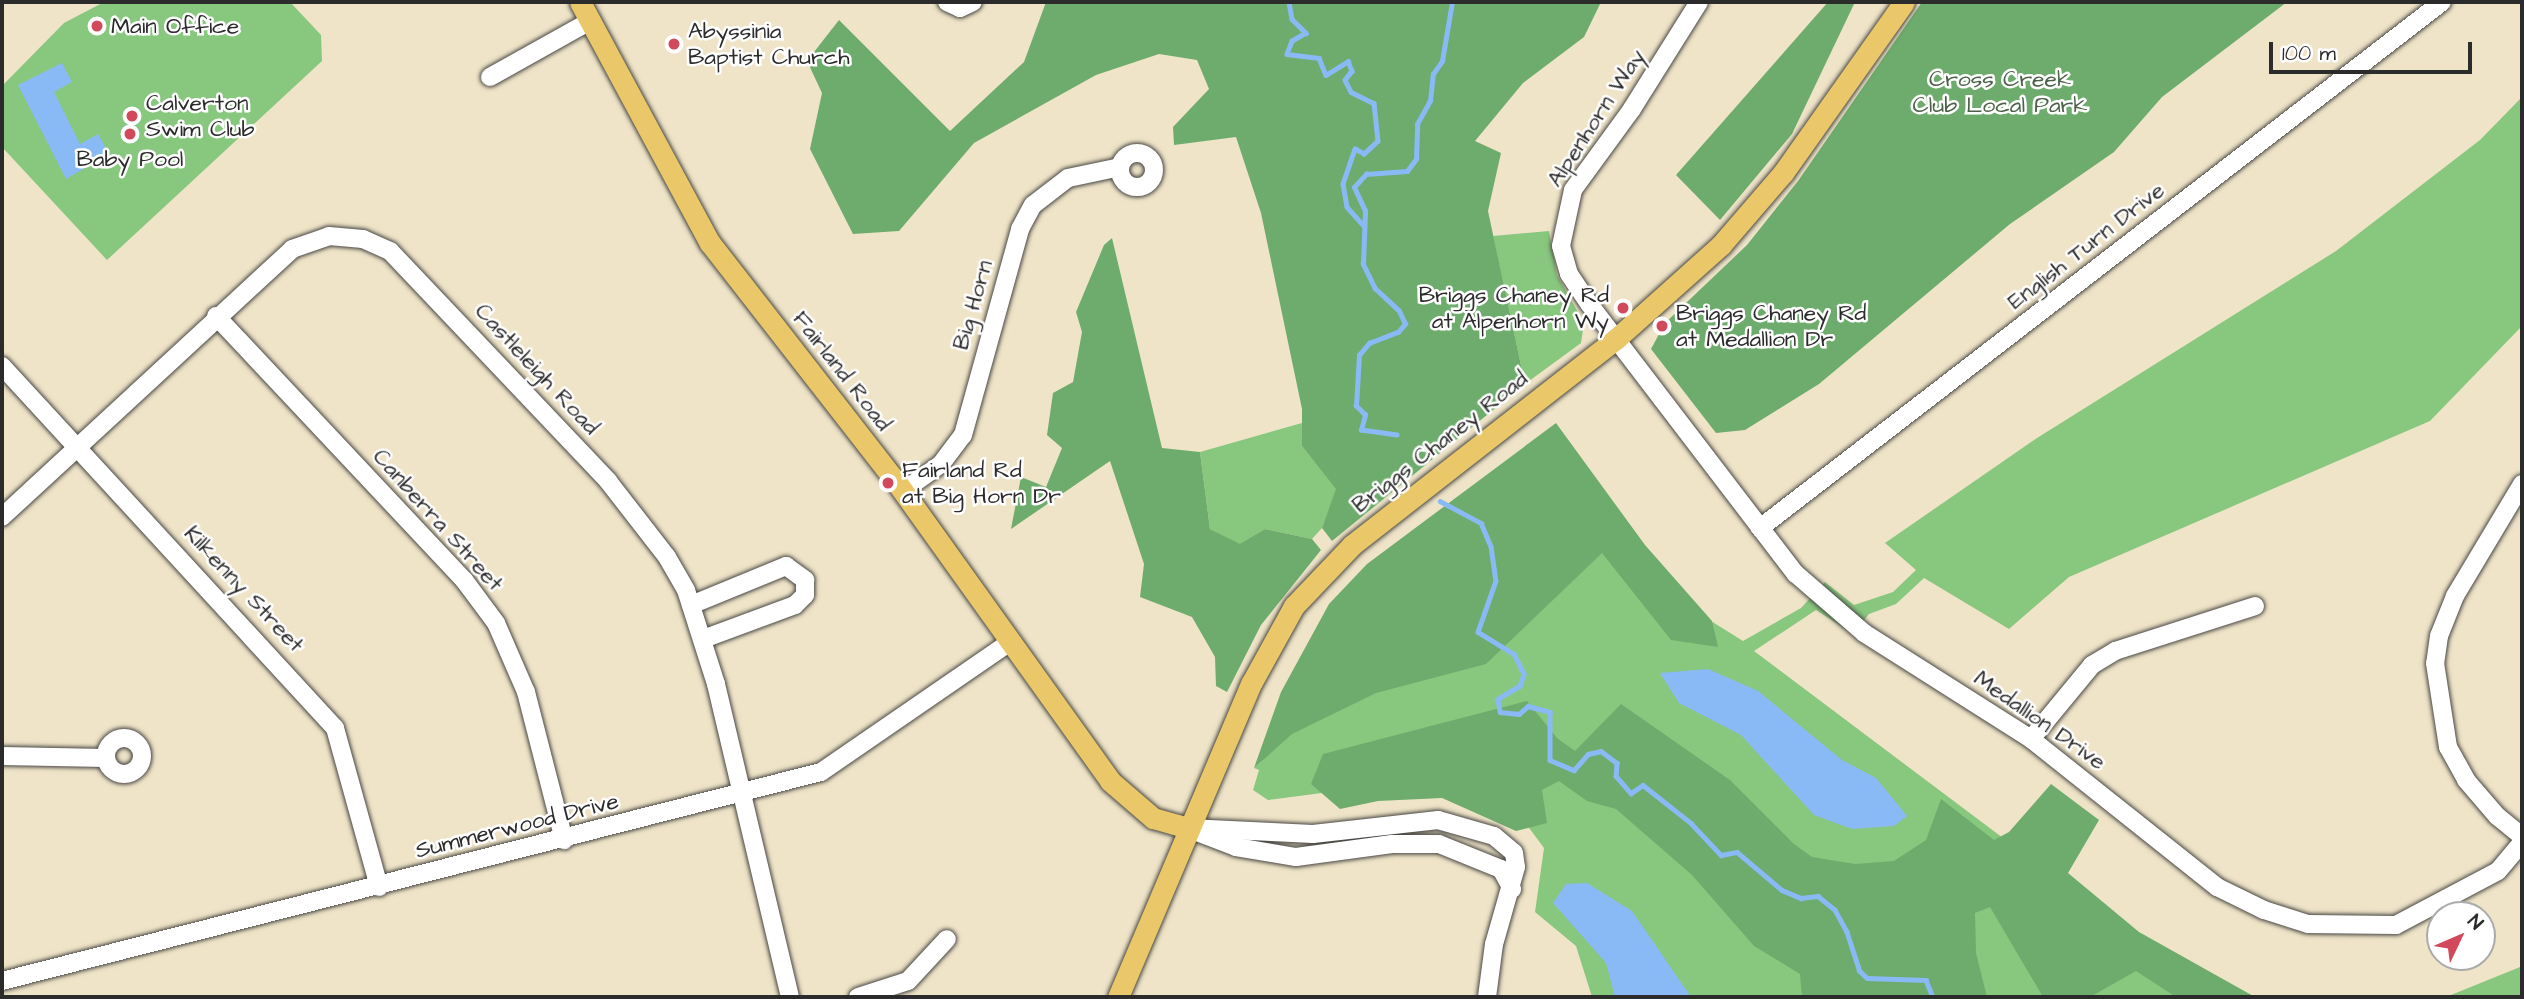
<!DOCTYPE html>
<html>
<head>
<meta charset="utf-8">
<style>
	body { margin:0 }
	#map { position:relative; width:2524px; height:999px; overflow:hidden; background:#efe4c8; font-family:"Architects Daughter",sans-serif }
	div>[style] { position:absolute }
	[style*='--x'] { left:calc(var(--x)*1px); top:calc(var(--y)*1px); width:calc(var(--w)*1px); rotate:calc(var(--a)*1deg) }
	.green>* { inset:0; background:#88c77e }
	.forest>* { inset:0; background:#6eac6d }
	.water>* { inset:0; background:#8abaf5 }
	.round { border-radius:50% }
	.stream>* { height:4.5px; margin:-2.25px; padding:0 2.25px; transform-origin:2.25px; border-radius:2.25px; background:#8abaf5 }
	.roads { filter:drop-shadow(0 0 2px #484743) drop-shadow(0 0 2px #484743) }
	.minor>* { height:18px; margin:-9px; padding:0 9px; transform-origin:9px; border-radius:9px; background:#fff }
	.minor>.ring { margin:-9px; padding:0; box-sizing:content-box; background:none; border:18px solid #fff; border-radius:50% }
	.major>* { height:21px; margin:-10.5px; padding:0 10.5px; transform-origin:10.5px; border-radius:10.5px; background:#eac769 }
	.dots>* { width:19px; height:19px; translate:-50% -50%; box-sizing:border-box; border:4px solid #fff; border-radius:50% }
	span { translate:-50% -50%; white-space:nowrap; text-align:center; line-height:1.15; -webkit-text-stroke:5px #fff; paint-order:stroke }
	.poi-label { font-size:23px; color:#2b2b2b }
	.left { translate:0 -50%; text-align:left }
	.right { translate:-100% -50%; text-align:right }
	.park-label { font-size:23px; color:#4c6248 }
	.street-label { font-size:23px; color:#2b2b2b }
	.frame { position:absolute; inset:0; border:4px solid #2b2b2b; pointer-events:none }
	.north { position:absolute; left:2426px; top:901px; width:70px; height:70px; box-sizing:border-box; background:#fff; border:2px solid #aaa; border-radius:50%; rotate:46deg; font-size:19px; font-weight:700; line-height:28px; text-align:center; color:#2b2b2b }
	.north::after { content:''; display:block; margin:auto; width:24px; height:32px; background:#d1495b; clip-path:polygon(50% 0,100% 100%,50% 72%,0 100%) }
	.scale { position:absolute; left:2269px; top:42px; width:203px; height:32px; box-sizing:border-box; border:4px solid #2b2b2b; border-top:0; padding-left:9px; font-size:21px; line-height:24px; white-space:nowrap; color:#2b2b2b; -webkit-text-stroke:5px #fff; paint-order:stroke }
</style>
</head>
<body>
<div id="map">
	<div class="green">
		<i style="clip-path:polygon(104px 2px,290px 2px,321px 35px,322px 61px,107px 260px,2px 147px,2px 86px,64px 23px)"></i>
		<i style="clip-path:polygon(2522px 97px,2522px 326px,2430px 421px,2069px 577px,2009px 629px,1924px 578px,1896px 604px,1869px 614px,1853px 634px,1816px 610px,1754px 651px,2136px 938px,2252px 997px,1592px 997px,1576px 946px,1535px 912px,1544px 848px,1518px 813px,1455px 787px,1368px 787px,1268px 800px,1253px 790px,1259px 770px,1254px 768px,1262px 761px,1274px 725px,1602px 553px,1743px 641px,1801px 608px,1825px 582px,1854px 605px,1893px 592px,1916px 570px,1885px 543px,2037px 438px,2336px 251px,2480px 140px)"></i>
		<i style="clip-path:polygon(1549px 231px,1557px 275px,1584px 323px,1581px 343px,1525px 384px,1493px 236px)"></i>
		<i style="clip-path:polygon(1302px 423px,1302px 446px,1337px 489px,1322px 528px,1312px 539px,1265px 529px,1240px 545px,1210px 529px,1200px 452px)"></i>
		<i style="clip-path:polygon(2522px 966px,2522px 997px,2446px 997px,2520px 967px)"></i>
	</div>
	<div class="forest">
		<i style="clip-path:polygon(1046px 2px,1601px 2px,1584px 37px,1523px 83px,1475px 141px,1501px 153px,1488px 211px,1525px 384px,1332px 541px,1322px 528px,1336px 489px,1302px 446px,1302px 409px,1261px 213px,1236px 137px,1174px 145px,1173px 127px,1209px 89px,1197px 60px,1159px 54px,1096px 75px,974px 143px,899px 231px,853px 234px,810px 149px,822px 93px,807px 61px,839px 20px,950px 131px,1024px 62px)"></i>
		<i style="clip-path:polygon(1828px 2px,1855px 2px,1792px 134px,1720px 220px,1676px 175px)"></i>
		<i style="clip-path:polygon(1922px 2px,2287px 2px,2162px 97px,2114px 152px,2010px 224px,1819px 384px,1745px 430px,1716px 433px,1651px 349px,1665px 323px,1747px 245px,1798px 181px)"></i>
		<i style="clip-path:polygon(1112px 238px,1162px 448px,1200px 452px,1210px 529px,1240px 544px,1265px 529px,1312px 539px,1321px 550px,1261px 625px,1227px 692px,1216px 686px,1215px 657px,1192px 617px,1140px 597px,1144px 564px,1110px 461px,1011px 529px,1021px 477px,1046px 487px,1062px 448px,1047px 435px,1053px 393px,1073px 382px,1082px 332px,1076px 312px,1104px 245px)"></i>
		<i style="clip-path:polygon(1556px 423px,1645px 545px,1712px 621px,1718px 647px,1671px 640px,1602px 553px,1486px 664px,1376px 693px,1292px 734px,1254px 768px,1281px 692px,1329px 604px,1367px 564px)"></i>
		<i style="clip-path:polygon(1527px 701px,1557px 738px,1575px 751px,1621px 704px,1730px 780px,1794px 844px,1812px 857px,1855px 864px,1894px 861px,1926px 840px,1941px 799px,1994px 840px,2009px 832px,2051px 784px,2099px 820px,2068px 873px,2139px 932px,2255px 997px,2176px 997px,2136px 971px,2090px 997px,2043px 997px,1990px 907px,1975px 913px,1976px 953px,1987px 997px,1802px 997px,1800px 974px,1754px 946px,1692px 875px,1616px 809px,1587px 801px,1559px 781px,1542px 790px,1547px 823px,1516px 831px,1442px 798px,1378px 801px,1340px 809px,1311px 784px,1323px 754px)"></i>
	</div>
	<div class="water">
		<i style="clip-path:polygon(62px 63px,72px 82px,54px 92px,80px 144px,98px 134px,109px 154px,66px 179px,18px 85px)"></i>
		<i class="round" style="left:121px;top:124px;width:18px;height:18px"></i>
		<i style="clip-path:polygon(1708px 669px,1758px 691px,1842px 760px,1876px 778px,1907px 816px,1894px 826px,1852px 829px,1814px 815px,1741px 735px,1679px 703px,1660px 673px)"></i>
		<i style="clip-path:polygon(1587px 883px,1632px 911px,1691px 997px,1615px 997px,1606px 963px,1553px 903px,1566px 884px)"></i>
	</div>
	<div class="stream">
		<i style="--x:1289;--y:2;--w:17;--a:80"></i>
		<i style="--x:1292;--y:19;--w:20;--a:45"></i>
		<i style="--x:1306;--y:33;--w:16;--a:150"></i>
		<i style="--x:1292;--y:41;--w:14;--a:111"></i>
		<i style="--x:1287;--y:54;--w:32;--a:7"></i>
		<i style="--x:1319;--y:58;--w:18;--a:68"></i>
		<i style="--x:1326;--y:75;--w:26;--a:-32"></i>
		<i style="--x:1348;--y:61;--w:11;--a:68"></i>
		<i style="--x:1352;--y:71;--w:11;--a:128"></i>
		<i style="--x:1345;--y:80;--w:13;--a:63"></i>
		<i style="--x:1351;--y:92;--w:25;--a:26"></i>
		<i style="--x:1374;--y:103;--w:38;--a:84"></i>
		<i style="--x:1378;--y:141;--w:19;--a:137"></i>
		<i style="--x:1364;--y:154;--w:10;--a:-151"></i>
		<i style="--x:1355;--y:149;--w:37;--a:109"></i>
		<i style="--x:1343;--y:184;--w:23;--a:80"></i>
		<i style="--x:1347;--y:207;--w:24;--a:48"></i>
		<i style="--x:1397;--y:435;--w:36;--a:-172"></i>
		<i style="--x:1361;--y:430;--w:16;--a:-75"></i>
		<i style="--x:1365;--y:415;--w:13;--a:-135"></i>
		<i style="--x:1356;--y:406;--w:51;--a:-86.6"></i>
		<i style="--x:1359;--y:355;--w:16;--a:-50"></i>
		<i style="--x:1369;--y:343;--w:31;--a:-21"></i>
		<i style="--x:1398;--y:332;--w:11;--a:-49"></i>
		<i style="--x:1405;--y:324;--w:14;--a:-115"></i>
		<i style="--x:1399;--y:311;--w:33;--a:-137"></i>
		<i style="--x:1375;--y:289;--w:28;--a:-116"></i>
		<i style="--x:1363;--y:264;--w:53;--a:-87.8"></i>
		<i style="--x:1365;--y:211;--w:26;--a:-115"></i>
		<i style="--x:1354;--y:187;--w:18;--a:-47"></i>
		<i style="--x:1366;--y:174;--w:41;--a:-4.2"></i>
		<i style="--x:1407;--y:171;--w:15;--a:-53"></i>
		<i style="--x:1416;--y:159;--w:35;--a:-88"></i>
		<i style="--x:1417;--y:124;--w:26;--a:-61"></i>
		<i style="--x:1430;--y:101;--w:27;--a:-84"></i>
		<i style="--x:1433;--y:74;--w:16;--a:-55"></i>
		<i style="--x:1442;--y:61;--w:60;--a:-80.4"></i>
		<i style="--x:1440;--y:501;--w:47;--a:28.2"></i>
		<i style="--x:1481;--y:523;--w:25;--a:67"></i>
		<i style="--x:1491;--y:546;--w:35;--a:82"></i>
		<i style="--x:1496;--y:581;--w:54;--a:109.4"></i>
		<i style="--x:1478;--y:632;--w:42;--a:31.4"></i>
		<i style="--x:1514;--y:654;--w:22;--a:63"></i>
		<i style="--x:1524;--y:674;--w:13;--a:108"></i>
		<i style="--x:1520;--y:686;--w:26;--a:149"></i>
		<i style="--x:1498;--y:699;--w:13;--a:81"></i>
		<i style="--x:1500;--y:712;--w:19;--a:6"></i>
		<i style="--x:1519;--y:714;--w:12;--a:-42"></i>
		<i style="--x:1528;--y:706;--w:23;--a:15"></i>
		<i style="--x:1550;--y:712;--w:48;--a:90"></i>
		<i style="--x:1550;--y:760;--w:26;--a:23"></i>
		<i style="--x:1574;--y:770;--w:21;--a:-49"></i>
		<i style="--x:1588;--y:754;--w:13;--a:-13"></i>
		<i style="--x:1601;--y:751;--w:20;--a:37"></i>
		<i style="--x:1617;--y:763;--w:13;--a:94"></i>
		<i style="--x:1616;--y:776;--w:23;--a:49"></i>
		<i style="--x:1631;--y:793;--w:14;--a:-34"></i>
		<i style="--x:1643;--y:785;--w:61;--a:38.4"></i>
		<i style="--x:1691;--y:823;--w:44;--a:46.8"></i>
		<i style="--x:1721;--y:855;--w:16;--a:-11"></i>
		<i style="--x:1737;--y:852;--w:59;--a:40.2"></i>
		<i style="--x:1782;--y:890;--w:21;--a:23"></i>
		<i style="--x:1801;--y:898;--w:17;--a:-7"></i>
		<i style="--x:1818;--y:896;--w:22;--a:39"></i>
		<i style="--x:1835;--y:910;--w:25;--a:61"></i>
		<i style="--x:1847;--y:932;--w:40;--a:72"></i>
		<i style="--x:1859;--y:970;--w:11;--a:45"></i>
		<i style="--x:1867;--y:978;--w:59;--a:1.9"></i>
		<i style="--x:1926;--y:980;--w:18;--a:68"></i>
	</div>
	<div class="roads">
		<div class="minor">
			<i style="--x:947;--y:2;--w:14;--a:25"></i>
			<i style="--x:960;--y:8;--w:14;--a:-25"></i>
			<i style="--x:1699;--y:2;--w:126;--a:122.1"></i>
			<i style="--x:1632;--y:109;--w:100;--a:126.1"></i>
			<i style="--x:1573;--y:190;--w:57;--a:102.1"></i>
			<i style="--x:1561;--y:246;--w:29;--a:74"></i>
			<i style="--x:1569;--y:274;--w:37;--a:56"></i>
			<i style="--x:1590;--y:305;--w:339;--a:52.6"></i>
			<i style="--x:1796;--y:574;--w:90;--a:40.9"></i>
			<i style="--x:1864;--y:633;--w:198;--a:32.4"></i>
			<i style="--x:2031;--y:739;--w:238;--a:38.5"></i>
			<i style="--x:2217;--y:887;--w:52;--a:26.1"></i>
			<i style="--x:2264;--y:910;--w:46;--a:17.7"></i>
			<i style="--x:2308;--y:924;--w:88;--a:0.7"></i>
			<i style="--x:2396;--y:925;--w:115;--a:-27.9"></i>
			<i style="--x:2498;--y:871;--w:38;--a:-50"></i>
			<i style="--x:490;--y:77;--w:115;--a:-29.2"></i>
			<i class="ring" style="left:1120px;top:153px;width:16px;height:16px"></i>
			<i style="--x:216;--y:316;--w:362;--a:46.8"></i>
			<i style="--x:464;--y:580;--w:54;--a:53.3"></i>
			<i style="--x:496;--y:623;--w:75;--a:66.5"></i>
			<i style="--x:526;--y:692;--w:153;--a:75.6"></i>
			<i style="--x:2;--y:366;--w:492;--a:47.4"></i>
			<i style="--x:335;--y:728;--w:165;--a:74.5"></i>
			<i style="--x:2522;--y:484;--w:131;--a:120.9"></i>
			<i style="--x:2455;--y:596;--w:43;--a:111.8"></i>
			<i style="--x:2439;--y:636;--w:27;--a:98"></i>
			<i style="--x:2435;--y:663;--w:85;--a:81.2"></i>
			<i style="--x:2448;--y:747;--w:38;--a:61"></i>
			<i style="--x:2466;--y:780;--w:48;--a:49.3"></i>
			<i style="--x:2497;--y:816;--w:32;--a:39"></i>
			<i style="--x:903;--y:491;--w:47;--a:-35.4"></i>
			<i style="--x:941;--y:464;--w:36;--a:-53"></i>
			<i style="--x:963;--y:435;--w:214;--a:-74.5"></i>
			<i style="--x:1020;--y:229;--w:27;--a:-62"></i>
			<i style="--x:1033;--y:205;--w:44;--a:-37.6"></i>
			<i style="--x:1068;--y:178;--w:53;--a:-11.9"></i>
			<i style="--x:2;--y:517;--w:395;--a:-42.7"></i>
			<i style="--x:292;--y:249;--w:39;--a:-19"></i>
			<i style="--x:329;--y:236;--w:34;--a:5"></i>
			<i style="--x:363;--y:239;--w:30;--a:24"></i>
			<i style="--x:390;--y:251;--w:317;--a:46.5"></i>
			<i style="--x:608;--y:481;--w:96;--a:52.2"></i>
			<i style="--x:667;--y:557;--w:38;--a:60"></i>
			<i style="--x:686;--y:590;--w:99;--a:72.3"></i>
			<i style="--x:716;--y:684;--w:322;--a:76.7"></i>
			<i style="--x:1760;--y:528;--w:861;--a:-37.64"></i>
			<i style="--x:691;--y:605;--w:103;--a:-22.3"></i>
			<i style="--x:786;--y:566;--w:24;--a:36"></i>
			<i style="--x:805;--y:580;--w:15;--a:90"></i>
			<i style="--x:805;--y:595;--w:14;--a:135"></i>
			<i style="--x:795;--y:605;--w:98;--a:159.7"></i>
			<i class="ring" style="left:106px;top:738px;width:18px;height:18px"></i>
			<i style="--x:2031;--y:739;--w:96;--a:-50.5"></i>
			<i style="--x:2092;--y:665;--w:27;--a:-31"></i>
			<i style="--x:2115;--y:651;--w:147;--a:-17.8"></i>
			<i style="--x:2;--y:756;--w:104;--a:1.1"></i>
			<i style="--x:1189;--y:828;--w:124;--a:2.8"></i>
			<i style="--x:1313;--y:834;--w:126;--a:-6.4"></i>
			<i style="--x:1438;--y:820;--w:58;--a:15.9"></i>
			<i style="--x:1494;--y:836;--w:26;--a:40"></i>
			<i style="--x:1514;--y:853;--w:14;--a:82"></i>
			<i style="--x:1516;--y:867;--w:80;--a:105.9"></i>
			<i style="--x:1494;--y:944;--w:53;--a:97.5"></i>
			<i style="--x:1192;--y:830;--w:47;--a:21.1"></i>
			<i style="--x:1236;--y:847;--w:61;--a:9.5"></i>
			<i style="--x:1296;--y:857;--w:97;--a:-7.7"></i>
			<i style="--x:1392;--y:844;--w:47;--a:0"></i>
			<i style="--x:1439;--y:844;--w:67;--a:22"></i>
			<i style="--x:1501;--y:869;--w:23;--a:61"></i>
			<i style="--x:2;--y:981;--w:845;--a:-14.32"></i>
			<i style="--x:821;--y:772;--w:229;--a:-34.5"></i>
			<i style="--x:858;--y:997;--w:52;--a:-17.7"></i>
			<i style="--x:908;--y:981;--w:57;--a:-47.1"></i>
		</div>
		<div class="major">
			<i style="--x:580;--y:2;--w:274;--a:61.7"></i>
			<i style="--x:710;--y:243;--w:304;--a:52.1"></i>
			<i style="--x:897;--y:483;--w:366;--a:54.4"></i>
			<i style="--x:1110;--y:781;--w:57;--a:40.7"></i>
			<i style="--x:1153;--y:818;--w:37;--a:16"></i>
			<i style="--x:1118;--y:997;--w:342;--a:-67"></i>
			<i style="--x:1252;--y:682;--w:87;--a:-61.1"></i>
			<i style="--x:1294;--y:606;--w:84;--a:-46.4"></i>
			<i style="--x:1352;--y:545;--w:336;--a:-38"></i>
			<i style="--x:1617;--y:338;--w:140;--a:-41.8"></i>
			<i style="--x:1721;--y:245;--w:95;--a:-49.3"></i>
			<i style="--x:1783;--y:173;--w:209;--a:-54.7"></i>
		</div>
	</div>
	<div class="dots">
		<i style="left:97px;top:26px;background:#d1495b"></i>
		<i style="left:674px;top:44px;background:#d1495b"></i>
		<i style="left:132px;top:116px;background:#d1495b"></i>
		<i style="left:130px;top:134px;background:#d1495b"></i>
		<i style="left:1623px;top:308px;background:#d1495b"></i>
		<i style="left:1662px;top:326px;background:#d1495b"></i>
		<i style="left:888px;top:483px;background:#d1495b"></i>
	</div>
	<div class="poi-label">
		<span class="left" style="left:111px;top:26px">Main Office</span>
		<span class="left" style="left:688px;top:44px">Abyssinia<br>Baptist Church</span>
		<span class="left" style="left:146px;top:116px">Calverton<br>Swim Club</span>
		<span style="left:130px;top:159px">Baby Pool</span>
		<span class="right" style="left:1609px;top:308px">Briggs Chaney Rd<br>at Alpenhorn Wy</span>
		<span class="left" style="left:1676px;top:326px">Briggs Chaney Rd<br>at Medallion Dr</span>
		<span class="left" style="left:902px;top:483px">Fairland Rd<br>at Big Horn Dr</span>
	</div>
	<div class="park-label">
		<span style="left:2000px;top:92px">Cross Creek<br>Club Local Park</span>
	</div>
	<div class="street-label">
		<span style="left:1596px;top:118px;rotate:-57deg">Alpenhorn Way</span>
		<span style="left:2086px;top:246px;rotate:-38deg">English Turn Drive</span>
		<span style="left:973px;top:305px;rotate:-74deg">Big Horn</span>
		<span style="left:537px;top:369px;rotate:47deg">Castleleigh Road</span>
		<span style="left:842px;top:371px;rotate:52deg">Fairland Road</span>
		<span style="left:1440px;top:442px;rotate:-38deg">Briggs Chaney Road</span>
		<span style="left:438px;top:520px;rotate:48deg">Canberra Street</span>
		<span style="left:244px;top:589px;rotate:47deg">Kilkenny Street</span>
		<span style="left:2040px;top:720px;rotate:35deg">Medallion Drive</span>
		<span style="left:517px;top:826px;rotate:-14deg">Summerwood Drive</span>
	</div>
	<div class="frame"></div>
	<div class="north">N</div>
	<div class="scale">100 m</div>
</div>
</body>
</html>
